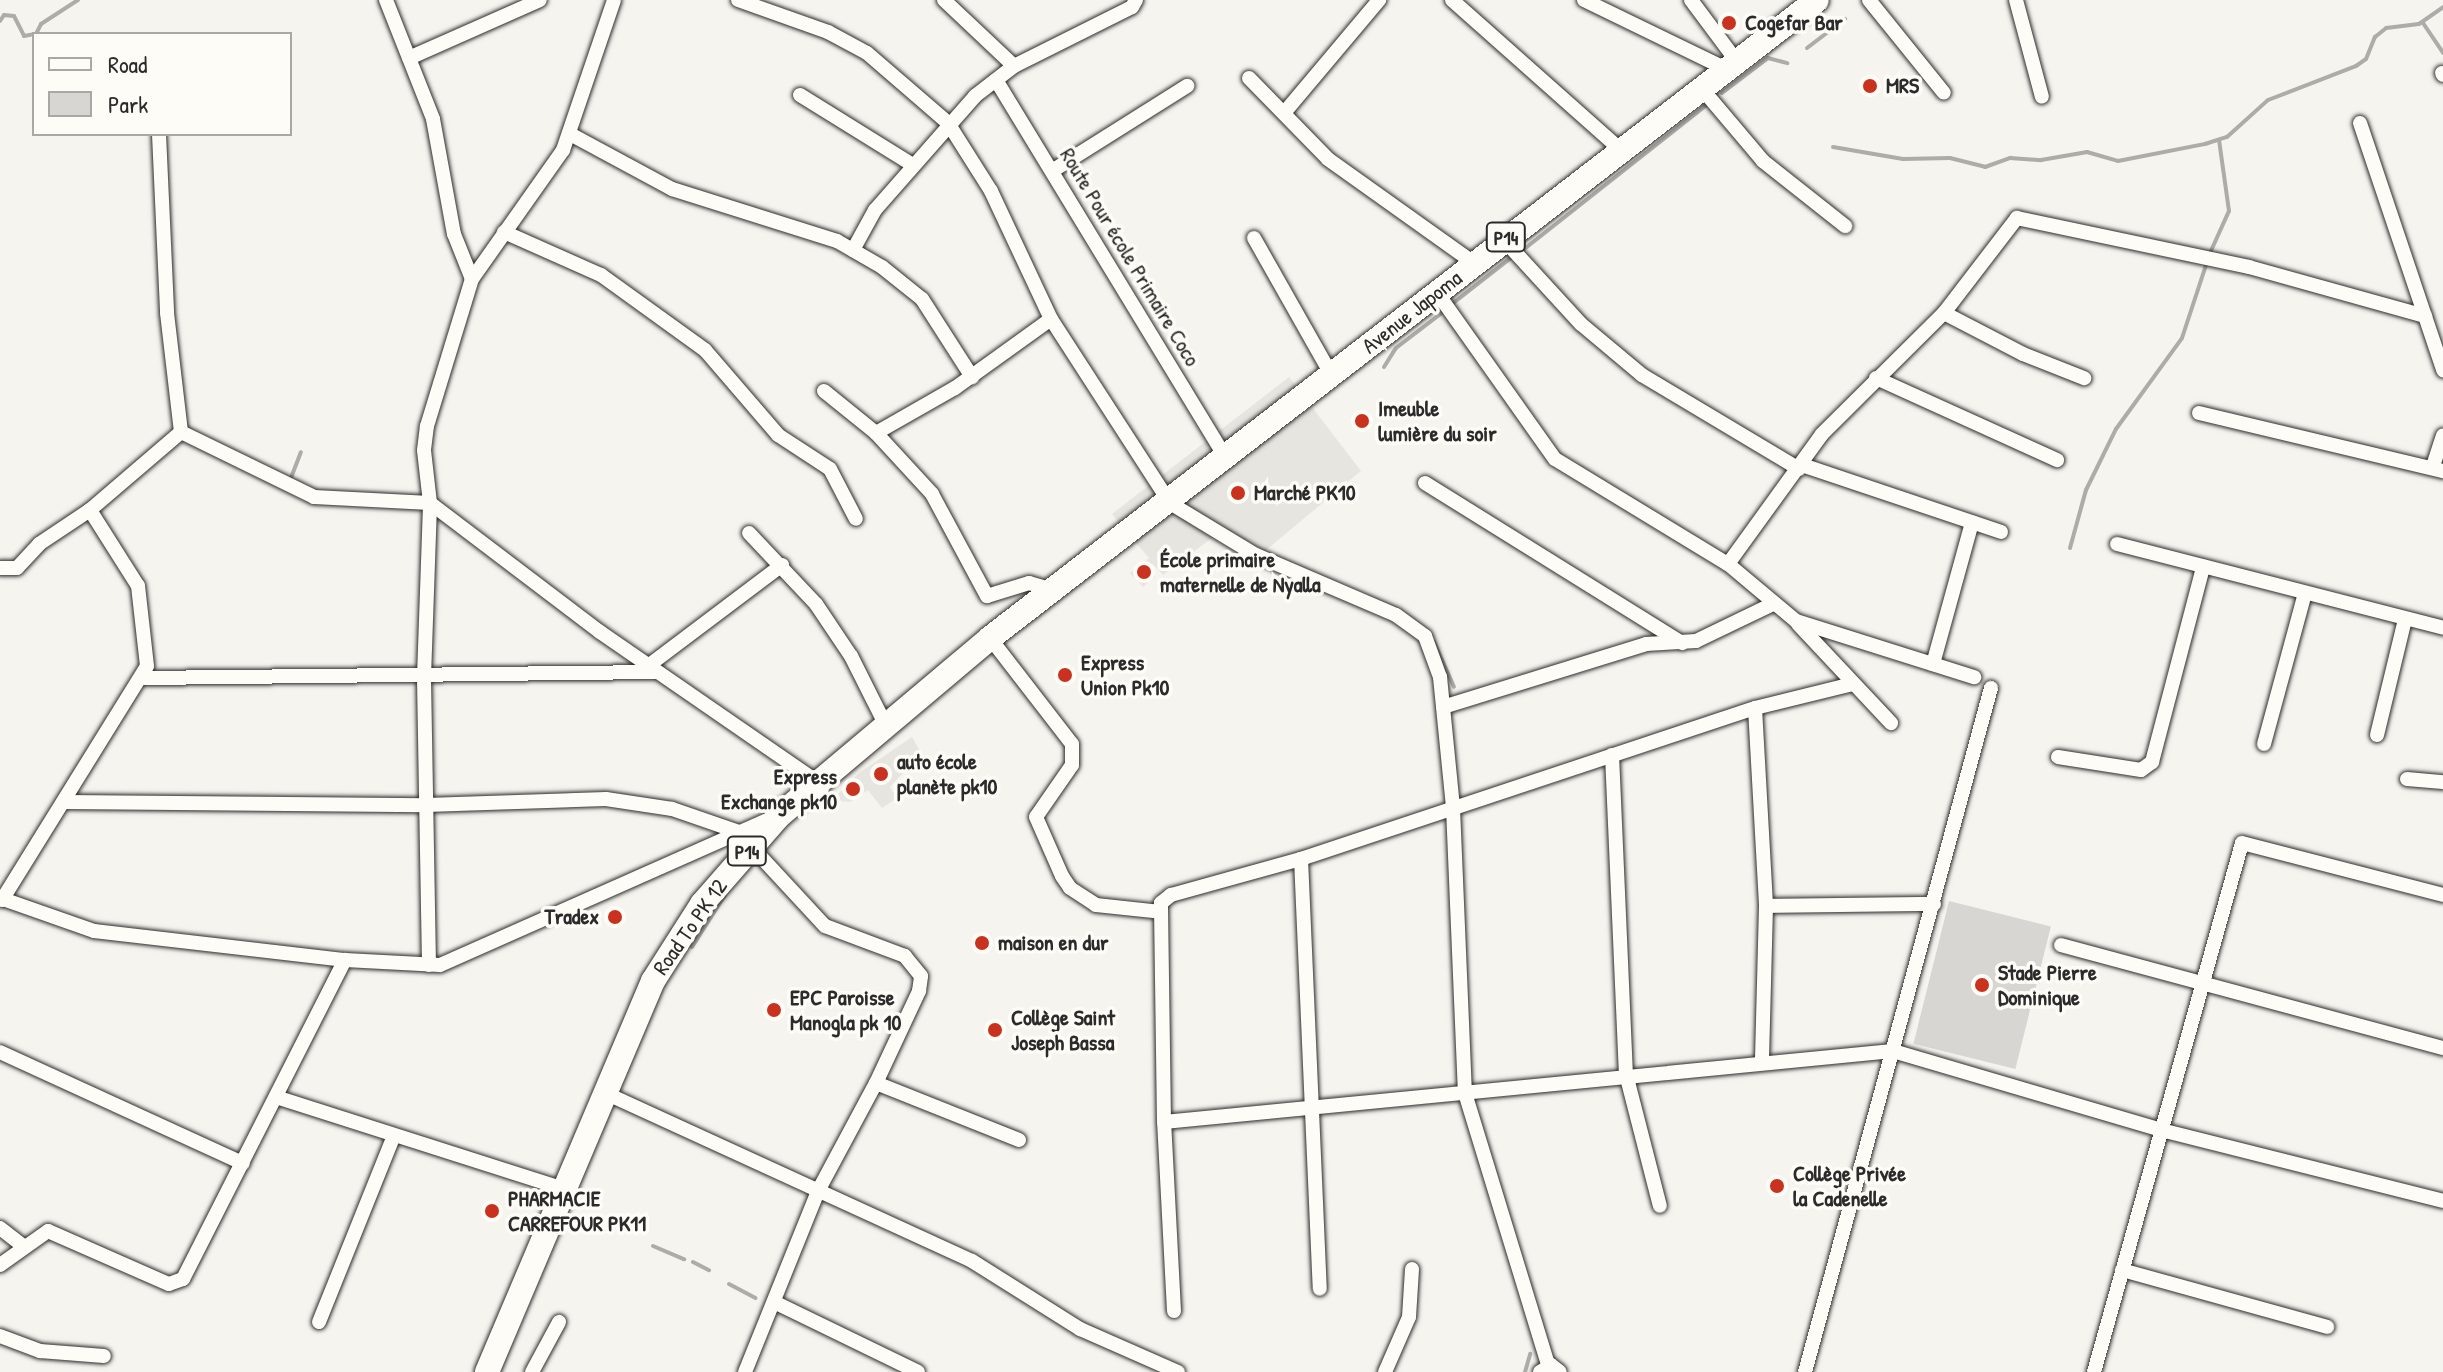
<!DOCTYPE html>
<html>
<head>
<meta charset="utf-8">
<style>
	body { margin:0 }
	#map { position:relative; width:2443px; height:1372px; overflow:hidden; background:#f5f4ef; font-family:"Patrick Hand",sans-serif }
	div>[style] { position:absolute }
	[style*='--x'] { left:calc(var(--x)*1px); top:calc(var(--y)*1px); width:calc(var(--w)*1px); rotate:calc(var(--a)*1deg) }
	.built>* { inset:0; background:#e6e5e0 }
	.green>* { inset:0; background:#d7d6d2; transform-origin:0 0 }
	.stream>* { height:4px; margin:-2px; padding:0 2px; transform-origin:2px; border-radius:2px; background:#adaca9 }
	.roads { filter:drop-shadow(0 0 2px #2b2b2b) drop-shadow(0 0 2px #2b2b2b) }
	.street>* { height:14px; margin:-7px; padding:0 7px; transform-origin:7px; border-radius:7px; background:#fdfcf7 }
	.primary>* { height:24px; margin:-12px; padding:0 12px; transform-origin:12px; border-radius:12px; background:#fdfcf7 }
	.dots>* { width:22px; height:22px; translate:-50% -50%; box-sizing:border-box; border:4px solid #fdfcf7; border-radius:50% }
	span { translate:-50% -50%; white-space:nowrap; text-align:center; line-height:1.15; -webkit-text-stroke:7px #fdfcf7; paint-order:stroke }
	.shield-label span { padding:2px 6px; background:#fdfcf7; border:2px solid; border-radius:6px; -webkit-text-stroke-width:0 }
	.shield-label { font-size:20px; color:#2b2b2b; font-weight:700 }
	.poi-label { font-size:22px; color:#2b2b2b; font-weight:700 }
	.left { translate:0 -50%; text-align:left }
	.right { translate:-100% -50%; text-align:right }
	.street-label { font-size:22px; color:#2b2b2b }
	.legend { position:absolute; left:32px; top:32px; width:260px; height:104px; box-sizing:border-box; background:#fdfcf7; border:2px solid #a9a8a5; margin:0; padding:10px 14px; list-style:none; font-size:24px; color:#2b2b2b }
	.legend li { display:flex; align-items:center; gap:16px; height:40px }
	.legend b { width:40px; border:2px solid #a9a8a5 }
</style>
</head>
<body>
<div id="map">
	<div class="built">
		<i style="clip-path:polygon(1289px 377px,1361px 471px,1265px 551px,1225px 528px,1163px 575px,1152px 563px,1155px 577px,1143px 587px,1130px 573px,1149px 558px,1112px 514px)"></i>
		<i style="clip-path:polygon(912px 737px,925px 760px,916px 765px,906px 753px,911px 764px,890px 787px,897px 798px,882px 808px,868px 790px,850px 802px,841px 801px,838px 794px,859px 773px)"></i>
	</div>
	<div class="green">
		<i style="left:1949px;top:901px;width:105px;height:147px;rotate:14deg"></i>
	</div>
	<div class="stream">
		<i style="--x:0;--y:21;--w:7;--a:-56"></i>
		<i style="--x:4;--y:15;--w:10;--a:6"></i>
		<i style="--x:14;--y:16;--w:22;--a:63"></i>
		<i style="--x:24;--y:36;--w:10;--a:-11"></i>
		<i style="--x:2423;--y:23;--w:36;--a:56"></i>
		<i style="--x:36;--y:34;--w:11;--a:-63"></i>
		<i style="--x:41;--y:24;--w:44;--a:-33"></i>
		<i style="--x:1807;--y:48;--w:48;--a:-37.3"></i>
		<i style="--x:1722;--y:93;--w:58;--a:-37.3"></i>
		<i style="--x:1768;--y:58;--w:20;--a:15"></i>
		<i style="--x:1833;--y:147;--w:71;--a:9.7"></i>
		<i style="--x:1903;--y:159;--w:47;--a:-1.2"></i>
		<i style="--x:1950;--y:158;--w:36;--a:14"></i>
		<i style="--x:1985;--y:167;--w:27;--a:-20"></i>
		<i style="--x:2010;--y:158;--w:31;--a:4"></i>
		<i style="--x:2041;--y:160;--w:47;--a:-9.9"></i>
		<i style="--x:2087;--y:152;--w:32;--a:16"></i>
		<i style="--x:2118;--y:161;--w:89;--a:-11.1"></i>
		<i style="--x:2205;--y:144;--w:23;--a:-18"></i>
		<i style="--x:2227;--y:137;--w:55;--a:-42.1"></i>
		<i style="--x:2268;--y:100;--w:94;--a:-21.1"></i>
		<i style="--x:2356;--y:66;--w:12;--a:-35"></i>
		<i style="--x:2366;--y:59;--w:24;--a:-68"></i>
		<i style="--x:2375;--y:37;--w:14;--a:-39"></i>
		<i style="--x:2386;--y:28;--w:33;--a:-7"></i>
		<i style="--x:2419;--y:24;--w:29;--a:-35"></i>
		<i style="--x:1523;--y:250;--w:236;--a:-38.3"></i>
		<i style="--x:2210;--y:253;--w:46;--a:-65.7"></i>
		<i style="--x:2229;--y:211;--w:72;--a:-98"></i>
		<i style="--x:1452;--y:304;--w:76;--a:-38.1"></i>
		<i style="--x:1384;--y:367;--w:22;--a:-58"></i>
		<i style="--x:1396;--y:348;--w:59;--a:-37.5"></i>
		<i style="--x:289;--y:483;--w:33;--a:-69"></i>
		<i style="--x:2070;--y:548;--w:60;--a:-74.6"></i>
		<i style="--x:2086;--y:490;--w:68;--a:-63.8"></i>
		<i style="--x:2116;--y:429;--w:112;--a:-54"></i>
		<i style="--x:2182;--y:338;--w:80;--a:-71.8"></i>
		<i style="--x:1434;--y:642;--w:49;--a:66"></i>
		<i style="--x:692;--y:947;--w:62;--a:-57.6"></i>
		<i style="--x:653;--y:1246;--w:34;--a:23"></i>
		<i style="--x:693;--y:1262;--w:18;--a:27"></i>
		<i style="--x:729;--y:1284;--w:30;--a:28"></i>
		<i style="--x:1525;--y:1372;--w:19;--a:-74"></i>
	</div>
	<div class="roads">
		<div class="street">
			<i style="--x:386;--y:0;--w:128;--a:68.4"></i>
			<i style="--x:433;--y:119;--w:117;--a:79.7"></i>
			<i style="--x:454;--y:234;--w:48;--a:68.2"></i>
			<i style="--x:738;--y:0;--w:96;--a:19.6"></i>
			<i style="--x:828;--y:32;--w:44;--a:28.3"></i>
			<i style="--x:867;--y:53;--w:107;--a:40.8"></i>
			<i style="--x:948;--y:123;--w:80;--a:57.7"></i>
			<i style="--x:991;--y:191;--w:141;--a:64.9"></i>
			<i style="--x:1051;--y:319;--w:219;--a:57.1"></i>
			<i style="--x:1170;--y:503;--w:100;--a:31.2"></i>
			<i style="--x:1256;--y:555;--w:152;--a:23.2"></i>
			<i style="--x:1396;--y:615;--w:36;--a:36"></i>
			<i style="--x:1425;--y:636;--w:44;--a:69.9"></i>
			<i style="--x:1440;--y:677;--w:132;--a:84.3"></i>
			<i style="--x:1453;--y:808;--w:285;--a:87.6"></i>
			<i style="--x:1465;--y:1093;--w:284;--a:73"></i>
			<i style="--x:944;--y:0;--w:96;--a:43.3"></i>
			<i style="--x:1452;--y:0;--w:227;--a:41.6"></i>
			<i style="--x:1584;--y:0;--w:160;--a:25.9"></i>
			<i style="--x:1691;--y:0;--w:79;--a:53.3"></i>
			<i style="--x:1869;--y:0;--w:119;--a:51.1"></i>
			<i style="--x:2016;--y:0;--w:100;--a:75"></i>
			<i style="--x:409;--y:58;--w:143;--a:-23.9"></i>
			<i style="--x:2442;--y:73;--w:2;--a:63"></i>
			<i style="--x:1249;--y:78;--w:113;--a:45.7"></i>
			<i style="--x:1328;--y:159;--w:179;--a:35.5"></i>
			<i style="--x:996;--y:80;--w:442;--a:58.7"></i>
			<i style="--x:1703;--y:90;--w:93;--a:49.8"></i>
			<i style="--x:1763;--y:161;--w:105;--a:38.4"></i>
			<i style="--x:800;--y:95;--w:133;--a:31.8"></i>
			<i style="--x:1284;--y:113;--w:148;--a:-49.9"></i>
			<i style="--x:2360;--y:123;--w:261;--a:71.4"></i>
			<i style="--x:159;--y:134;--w:179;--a:87.4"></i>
			<i style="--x:167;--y:313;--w:120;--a:83.3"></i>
			<i style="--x:181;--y:432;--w:148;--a:26"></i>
			<i style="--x:314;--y:497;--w:116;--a:3"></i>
			<i style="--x:430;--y:503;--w:213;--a:37.2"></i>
			<i style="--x:600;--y:632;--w:262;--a:34.6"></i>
			<i style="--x:570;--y:134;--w:116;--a:28.3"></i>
			<i style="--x:672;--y:189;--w:173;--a:17.5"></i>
			<i style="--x:837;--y:241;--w:52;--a:30"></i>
			<i style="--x:882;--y:267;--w:51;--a:38.7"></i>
			<i style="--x:922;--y:299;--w:93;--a:57.3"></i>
			<i style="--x:1052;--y:171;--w:160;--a:-32.2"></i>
			<i style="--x:504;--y:232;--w:106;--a:23.9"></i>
			<i style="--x:601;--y:275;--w:128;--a:35.8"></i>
			<i style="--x:705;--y:350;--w:112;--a:49.3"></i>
			<i style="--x:778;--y:435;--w:62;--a:33.2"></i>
			<i style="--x:830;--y:469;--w:56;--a:62.5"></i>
			<i style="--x:1254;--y:238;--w:156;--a:60.5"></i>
			<i style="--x:1503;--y:239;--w:115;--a:47.5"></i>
			<i style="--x:1581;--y:324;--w:80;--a:39.9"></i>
			<i style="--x:1642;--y:375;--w:183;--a:30.9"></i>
			<i style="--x:853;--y:250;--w:46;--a:-61.2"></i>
			<i style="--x:875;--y:210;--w:152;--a:-48.7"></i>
			<i style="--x:975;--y:96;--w:49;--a:-37.6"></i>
			<i style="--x:1014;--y:66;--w:132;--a:-26.6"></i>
			<i style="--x:1132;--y:7;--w:8;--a:-60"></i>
			<i style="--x:1438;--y:294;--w:202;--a:54.7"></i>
			<i style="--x:1555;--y:459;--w:202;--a:31.3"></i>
			<i style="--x:1728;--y:564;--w:89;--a:40"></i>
			<i style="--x:1796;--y:621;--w:187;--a:17.5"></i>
			<i style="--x:1944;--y:313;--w:89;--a:27.4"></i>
			<i style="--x:2023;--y:354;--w:66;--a:21.5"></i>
			<i style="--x:1876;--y:378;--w:199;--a:24.4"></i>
			<i style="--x:824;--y:391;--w:67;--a:38.9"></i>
			<i style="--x:876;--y:433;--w:83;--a:47.4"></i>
			<i style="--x:932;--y:494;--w:116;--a:61.7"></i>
			<i style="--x:987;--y:596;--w:44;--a:-17.2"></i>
			<i style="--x:1029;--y:583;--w:25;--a:16"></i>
			<i style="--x:2199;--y:413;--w:251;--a:13.4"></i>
			<i style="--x:876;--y:433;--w:91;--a:-29.7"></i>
			<i style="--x:955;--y:388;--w:118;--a:-35.7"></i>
			<i style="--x:1802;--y:465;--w:210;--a:18.6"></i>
			<i style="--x:2433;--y:466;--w:32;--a:-72"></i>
			<i style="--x:1425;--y:483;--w:303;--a:31.9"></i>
			<i style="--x:749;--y:533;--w:98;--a:46.7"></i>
			<i style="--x:816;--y:604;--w:63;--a:56.1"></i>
			<i style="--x:851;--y:656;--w:76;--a:63.4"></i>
			<i style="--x:2117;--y:544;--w:337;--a:14.4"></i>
			<i style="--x:1728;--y:564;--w:160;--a:-54.1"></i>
			<i style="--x:1822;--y:434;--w:172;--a:-44.8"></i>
			<i style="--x:1944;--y:313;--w:120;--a:-52.5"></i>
			<i style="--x:2017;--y:218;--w:237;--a:11.9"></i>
			<i style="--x:2249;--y:267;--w:183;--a:15.6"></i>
			<i style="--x:0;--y:568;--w:17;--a:0"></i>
			<i style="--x:17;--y:568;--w:33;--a:-47"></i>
			<i style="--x:39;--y:544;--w:61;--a:-33.7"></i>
			<i style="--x:90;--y:510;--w:120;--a:-40.6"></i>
			<i style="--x:1798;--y:624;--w:136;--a:46.8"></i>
			<i style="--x:990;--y:638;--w:134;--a:52.3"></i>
			<i style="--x:1072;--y:744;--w:21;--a:90"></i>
			<i style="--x:1072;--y:765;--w:63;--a:124.7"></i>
			<i style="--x:1036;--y:817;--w:64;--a:66.2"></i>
			<i style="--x:1062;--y:876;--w:14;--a:56"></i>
			<i style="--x:1070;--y:888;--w:31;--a:33"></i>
			<i style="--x:1096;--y:905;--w:65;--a:6.1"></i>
			<i style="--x:1933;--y:664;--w:147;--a:-74.6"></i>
			<i style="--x:648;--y:666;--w:168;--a:-37"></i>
			<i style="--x:144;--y:678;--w:513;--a:-0.67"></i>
			<i style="--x:1443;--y:707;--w:213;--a:-17.2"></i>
			<i style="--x:1646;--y:644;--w:50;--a:-3.4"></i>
			<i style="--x:1696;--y:641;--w:85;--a:-25.7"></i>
			<i style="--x:1755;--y:708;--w:101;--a:-13.8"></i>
			<i style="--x:2377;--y:735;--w:119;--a:-76.4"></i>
			<i style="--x:2264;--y:744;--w:156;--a:-74.8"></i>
			<i style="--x:1612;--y:755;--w:319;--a:87.5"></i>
			<i style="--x:1626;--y:1074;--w:136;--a:75.6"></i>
			<i style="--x:2058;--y:757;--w:84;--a:8.9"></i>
			<i style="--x:2141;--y:770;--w:14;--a:-36"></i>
			<i style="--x:2152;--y:762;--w:202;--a:-75.3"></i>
			<i style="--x:2407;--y:779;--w:36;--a:5"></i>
			<i style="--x:66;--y:802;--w:360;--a:0.5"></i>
			<i style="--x:426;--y:805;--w:180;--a:-1.9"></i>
			<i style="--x:606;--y:799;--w:67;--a:8.6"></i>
			<i style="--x:672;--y:809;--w:71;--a:18.9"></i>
			<i style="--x:1301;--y:859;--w:430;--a:87.5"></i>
			<i style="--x:0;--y:898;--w:100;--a:19.3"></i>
			<i style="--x:94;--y:931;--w:253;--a:6.6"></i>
			<i style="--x:345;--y:960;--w:95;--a:3"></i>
			<i style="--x:440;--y:965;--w:363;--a:-23.9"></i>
			<i style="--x:2;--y:900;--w:275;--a:-58.2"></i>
			<i style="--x:147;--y:666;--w:81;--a:-96.4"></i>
			<i style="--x:138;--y:586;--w:90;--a:-122.3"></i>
			<i style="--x:1766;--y:906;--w:168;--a:-0.7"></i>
			<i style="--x:2061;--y:945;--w:396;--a:15.1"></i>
			<i style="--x:429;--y:965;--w:288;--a:-91"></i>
			<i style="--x:424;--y:677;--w:174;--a:-88"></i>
			<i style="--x:430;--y:503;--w:53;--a:-96.5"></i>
			<i style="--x:424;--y:450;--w:24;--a:-83"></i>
			<i style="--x:427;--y:426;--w:154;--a:-73"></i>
			<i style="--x:472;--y:279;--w:158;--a:-54.8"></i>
			<i style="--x:563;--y:150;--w:158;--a:-71.2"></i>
			<i style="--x:0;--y:1052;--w:267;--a:24.6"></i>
			<i style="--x:876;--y:1083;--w:154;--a:21.7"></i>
			<i style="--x:603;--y:1092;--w:406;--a:24.6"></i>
			<i style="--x:972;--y:1261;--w:128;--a:32.2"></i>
			<i style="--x:1080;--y:1329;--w:107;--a:23.7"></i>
			<i style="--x:276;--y:1097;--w:300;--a:17.7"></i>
			<i style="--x:1164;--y:1122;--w:732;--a:-5.56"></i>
			<i style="--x:1893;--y:1051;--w:279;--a:16.4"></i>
			<i style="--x:2161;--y:1130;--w:291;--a:14.1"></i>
			<i style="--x:0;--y:1228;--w:29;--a:38"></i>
			<i style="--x:0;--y:1265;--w:59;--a:-35.3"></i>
			<i style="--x:48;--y:1231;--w:132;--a:23.7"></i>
			<i style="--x:169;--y:1284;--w:15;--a:-20"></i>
			<i style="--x:183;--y:1279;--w:358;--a:-63.1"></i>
			<i style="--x:2122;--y:1270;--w:213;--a:15.5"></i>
			<i style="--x:774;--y:1302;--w:160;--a:25.9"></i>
			<i style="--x:1174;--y:1311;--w:189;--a:-93"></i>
			<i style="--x:1164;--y:1122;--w:219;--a:-90.8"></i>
			<i style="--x:1161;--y:903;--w:13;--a:-39"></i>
			<i style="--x:1171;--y:895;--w:135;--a:-15.5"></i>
			<i style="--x:1301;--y:859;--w:478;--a:-18.4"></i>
			<i style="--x:1755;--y:708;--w:198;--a:86.8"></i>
			<i style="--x:1766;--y:906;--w:155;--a:91.5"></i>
			<i style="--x:319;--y:1322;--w:201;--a:-68.1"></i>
			<i style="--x:0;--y:1336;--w:43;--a:20.6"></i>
			<i style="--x:40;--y:1351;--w:64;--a:4.5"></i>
			<i style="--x:532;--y:1372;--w:57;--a:-61.6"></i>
			<i style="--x:745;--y:1372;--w:195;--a:-68"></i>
			<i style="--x:818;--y:1191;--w:123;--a:-61.8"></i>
			<i style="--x:876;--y:1083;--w:102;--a:-64.9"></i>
			<i style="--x:919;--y:991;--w:15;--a:-82"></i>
			<i style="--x:921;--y:976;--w:26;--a:-129"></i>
			<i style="--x:905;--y:956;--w:85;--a:-159.4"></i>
			<i style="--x:825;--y:926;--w:109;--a:-132.8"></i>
			<i style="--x:1385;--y:1372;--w:60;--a:-66.4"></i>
			<i style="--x:1409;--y:1317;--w:48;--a:-86.4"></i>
			<i style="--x:1540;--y:1372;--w:13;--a:-32"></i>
			<i style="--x:1551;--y:1365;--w:11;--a:38"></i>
			<i style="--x:1805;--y:1372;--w:709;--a:-74.79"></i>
			<i style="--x:2094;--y:1372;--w:549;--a:-74.37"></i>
			<i style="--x:2242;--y:843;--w:208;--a:14.5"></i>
		</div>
		<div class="primary">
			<i style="--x:487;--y:1372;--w:425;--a:-67"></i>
			<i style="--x:653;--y:981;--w:91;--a:-57.5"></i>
			<i style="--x:702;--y:904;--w:118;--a:-48.8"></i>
			<i style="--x:780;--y:815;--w:275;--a:-40.1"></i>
			<i style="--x:990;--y:638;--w:1044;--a:-37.65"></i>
		</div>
	</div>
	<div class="dots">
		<i style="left:1729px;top:23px;background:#c8321e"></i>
		<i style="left:1870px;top:86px;background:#c8321e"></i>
		<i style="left:1362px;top:421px;background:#c8321e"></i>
		<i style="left:1238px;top:493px;background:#c8321e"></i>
		<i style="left:1144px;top:572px;background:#c8321e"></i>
		<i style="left:1065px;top:675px;background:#c8321e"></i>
		<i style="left:881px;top:774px;background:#c8321e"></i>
		<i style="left:853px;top:789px;background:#c8321e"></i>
		<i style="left:615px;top:917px;background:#c8321e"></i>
		<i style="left:982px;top:943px;background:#c8321e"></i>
		<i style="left:1982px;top:985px;background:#c8321e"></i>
		<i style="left:774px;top:1010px;background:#c8321e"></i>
		<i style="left:995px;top:1030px;background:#c8321e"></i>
		<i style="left:1777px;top:1186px;background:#c8321e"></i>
		<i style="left:492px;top:1211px;background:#c8321e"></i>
	</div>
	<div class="shield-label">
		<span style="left:1506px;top:237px">P14</span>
		<span style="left:747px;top:851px">P14</span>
	</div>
	<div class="poi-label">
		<span class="left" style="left:1745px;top:23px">Cogefar Bar</span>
		<span class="left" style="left:1886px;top:86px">MRS</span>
		<span class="left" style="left:1378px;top:421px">Imeuble<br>lumière du soir</span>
		<span class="left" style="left:1254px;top:493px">Marché PK10</span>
		<span class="left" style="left:1160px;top:572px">École primaire<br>maternelle de Nyalla</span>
		<span class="left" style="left:1081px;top:675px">Express<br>Union Pk10</span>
		<span class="left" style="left:897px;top:774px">auto école<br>planète pk10</span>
		<span class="right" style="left:837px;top:789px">Express<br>Exchange pk10</span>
		<span class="right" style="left:599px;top:917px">Tradex</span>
		<span class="left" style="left:998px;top:943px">maison en dur</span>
		<span class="left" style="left:1998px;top:985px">Stade Pierre<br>Dominique</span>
		<span class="left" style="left:790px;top:1010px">EPC Paroisse<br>Manogla pk 10</span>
		<span class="left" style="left:1011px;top:1030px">Collège Saint<br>Joseph Bassa</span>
		<span class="left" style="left:1793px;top:1186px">Collège Privée<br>la Cadenelle</span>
		<span class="left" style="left:508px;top:1211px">PHARMACIE<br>CARREFOUR PK11</span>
	</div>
	<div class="street-label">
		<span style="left:1130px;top:257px;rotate:59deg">Route Pour école Primaire Coco</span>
		<span style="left:1412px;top:312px;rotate:-38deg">Avenue Japoma</span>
		<span style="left:690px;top:927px;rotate:-55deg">Road To PK 12</span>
	</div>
	<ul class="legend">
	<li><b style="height:10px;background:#fdfcf7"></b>Road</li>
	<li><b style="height:22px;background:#d7d6d2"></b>Park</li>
	</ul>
</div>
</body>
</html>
